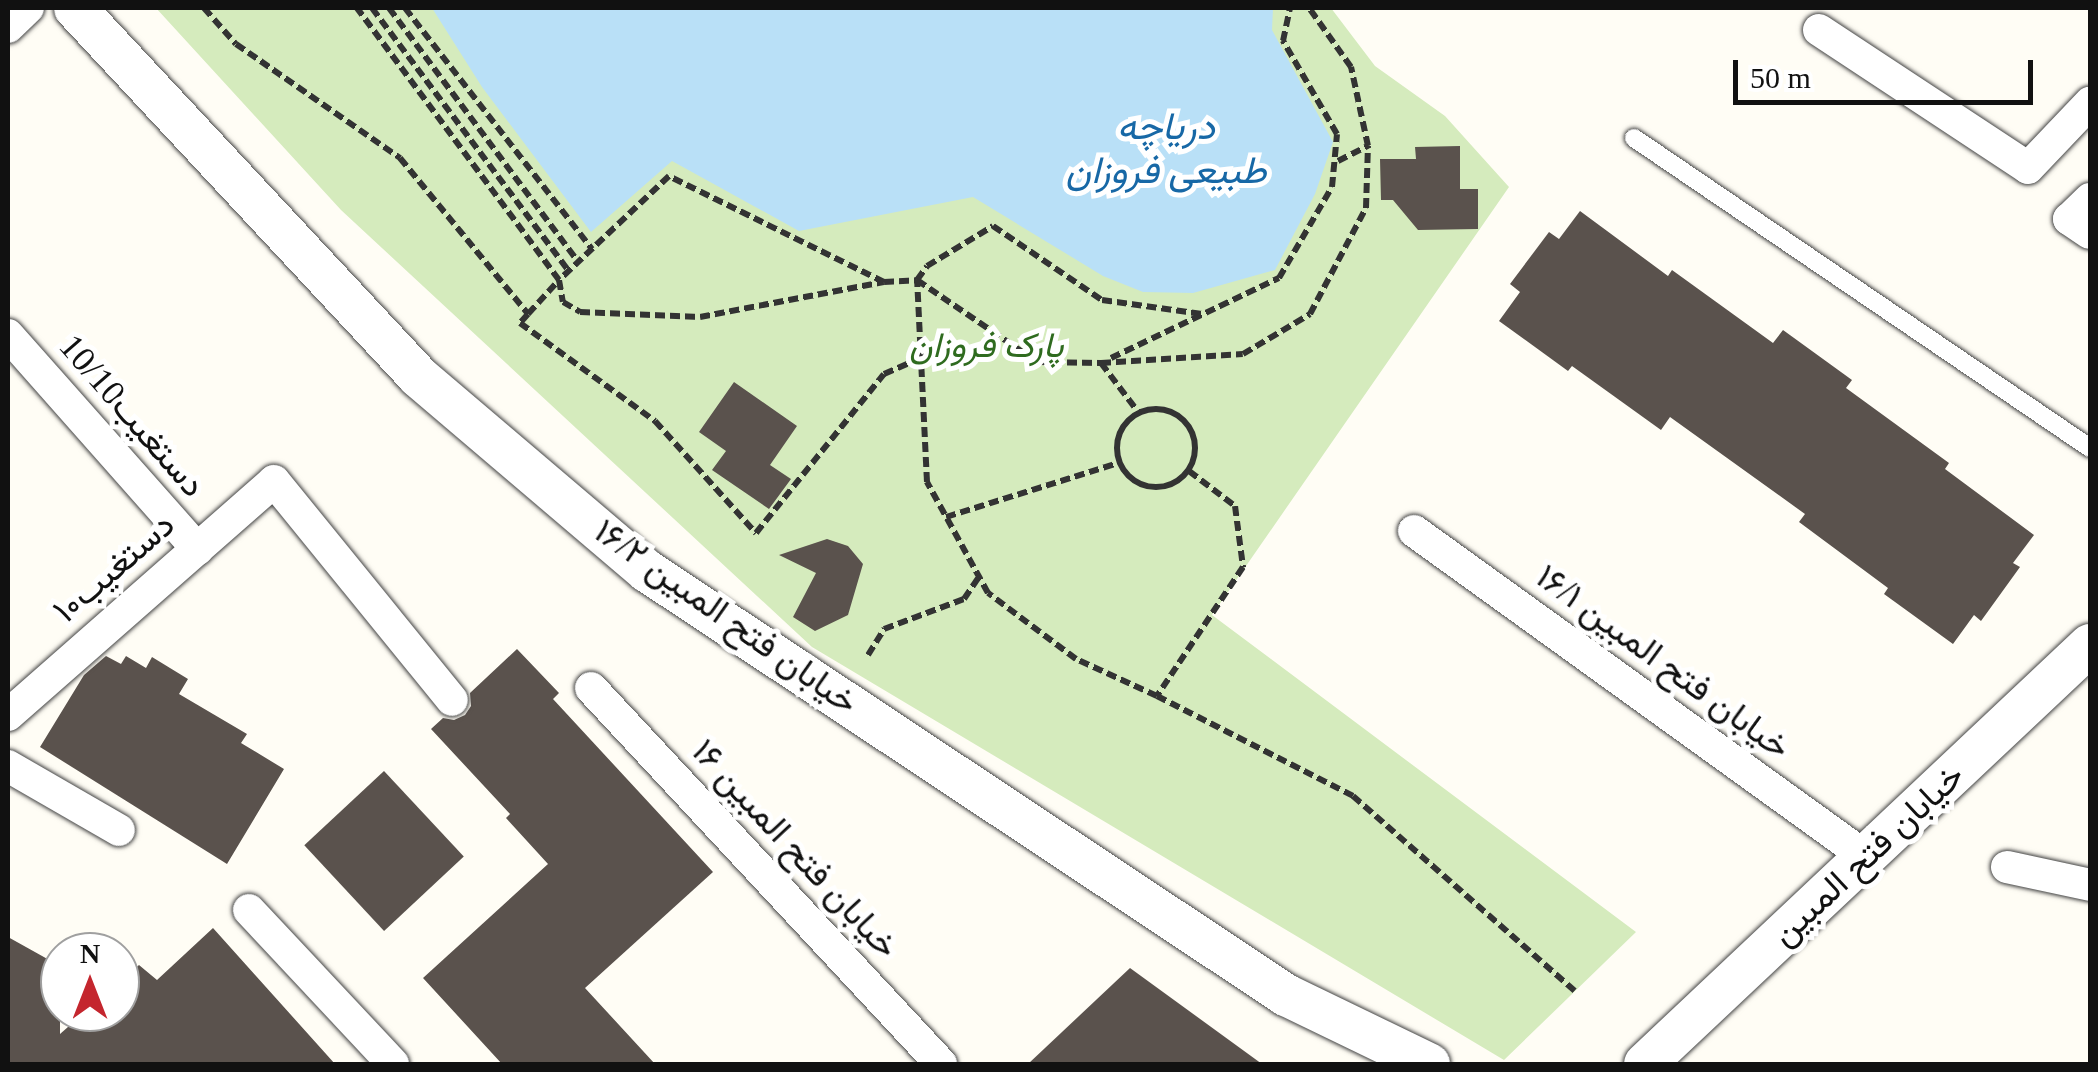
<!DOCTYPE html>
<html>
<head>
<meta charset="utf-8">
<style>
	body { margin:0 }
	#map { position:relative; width:2098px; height:1072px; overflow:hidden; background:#fffdf5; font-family:"Times New Roman",Vazirmatn,serif }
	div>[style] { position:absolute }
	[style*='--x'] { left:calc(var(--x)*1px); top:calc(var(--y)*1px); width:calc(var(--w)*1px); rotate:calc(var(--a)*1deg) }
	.green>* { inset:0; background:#d5ebbd }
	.water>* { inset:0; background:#b9e0f7 }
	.building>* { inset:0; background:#5a524d; transform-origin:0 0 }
	.path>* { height:6px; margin-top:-3px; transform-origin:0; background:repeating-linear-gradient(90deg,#333 0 10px,transparent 0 15px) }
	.path>.ring { margin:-3px; padding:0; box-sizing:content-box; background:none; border:6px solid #333; border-radius:50% }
	.roads { filter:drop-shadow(0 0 2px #444) drop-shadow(0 0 2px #444) }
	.service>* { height:18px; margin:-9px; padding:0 9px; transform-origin:9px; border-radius:9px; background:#fff }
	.minor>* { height:32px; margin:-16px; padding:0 16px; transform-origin:16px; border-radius:16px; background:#fff }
	.tertiary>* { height:42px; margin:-21px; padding:0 21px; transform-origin:21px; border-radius:21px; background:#fff }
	span { translate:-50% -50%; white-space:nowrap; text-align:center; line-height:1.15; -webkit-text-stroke:10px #fff; paint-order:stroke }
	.park-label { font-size:35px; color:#2f6b1f; font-style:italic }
	.street-label { font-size:35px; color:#111 }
	.water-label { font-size:38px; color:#1768a6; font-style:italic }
	.frame { position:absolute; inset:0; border:10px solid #111; pointer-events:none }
	.north { position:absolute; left:40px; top:932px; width:100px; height:100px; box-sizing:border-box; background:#fff; border:2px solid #a0a0a0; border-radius:50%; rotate:0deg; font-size:28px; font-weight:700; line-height:40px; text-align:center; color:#111 }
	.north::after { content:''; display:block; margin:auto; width:35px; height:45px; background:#c4262e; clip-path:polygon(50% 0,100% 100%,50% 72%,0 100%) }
	.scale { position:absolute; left:1733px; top:60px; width:300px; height:45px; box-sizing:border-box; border:5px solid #111; border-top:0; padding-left:12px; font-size:30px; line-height:35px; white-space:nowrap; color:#111; -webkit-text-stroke:8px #fff; paint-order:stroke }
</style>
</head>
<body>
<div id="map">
	<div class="green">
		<i style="clip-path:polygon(156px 8px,1331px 8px,1375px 66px,1445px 116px,1509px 187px,1212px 615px,1636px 932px,1504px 1060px,812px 647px,341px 210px)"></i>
	</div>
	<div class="water">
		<i style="clip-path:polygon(432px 8px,1273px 8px,1272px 30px,1333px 142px,1315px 194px,1275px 270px,1193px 293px,1143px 292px,1103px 276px,973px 197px,799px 231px,672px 161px,591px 232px,482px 87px)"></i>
	</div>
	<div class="building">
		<i style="clip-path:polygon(1460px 146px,1460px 189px,1478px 189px,1478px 229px,1418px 230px,1393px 200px,1381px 200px,1380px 159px,1416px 159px,1415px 147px)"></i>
		<i style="clip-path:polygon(1580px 211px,1668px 276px,1672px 270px,1773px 343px,1783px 330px,1852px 380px,1846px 388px,1949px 463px,1945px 469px,2034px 535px,2013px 563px,2020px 567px,1981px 621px,1974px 615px,1953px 644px,1884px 594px,1888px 588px,1799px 522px,1805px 514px,1670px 417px,1661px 430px,1572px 366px,1568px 371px,1499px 321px,1520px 292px,1510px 284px,1549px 232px,1559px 239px)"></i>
		<i style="clip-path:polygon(734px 382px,797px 426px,770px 465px,791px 479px,769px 509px,712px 470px,726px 451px,699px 432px)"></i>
		<i style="clip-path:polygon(827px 539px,848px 546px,863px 564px,848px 615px,815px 631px,793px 617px,816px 573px,779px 555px)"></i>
		<i style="clip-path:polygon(517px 649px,559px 693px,553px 699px,713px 872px,585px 988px,655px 1064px,502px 1064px,423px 978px,548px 864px,506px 818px,510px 814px,431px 729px,443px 718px,454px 720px,465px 715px,471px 706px,470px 693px)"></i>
		<i style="clip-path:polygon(106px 656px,121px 664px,126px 656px,146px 668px,152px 657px,188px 679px,179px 694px,247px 734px,241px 743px,284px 769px,227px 864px,40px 747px,84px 675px)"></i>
		<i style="left:384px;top:771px;width:117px;height:109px;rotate:47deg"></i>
		<i style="clip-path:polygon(213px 928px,335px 1064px,8px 1064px,8px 937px,60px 966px,60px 1034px,85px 1012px,120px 1012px,120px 982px,139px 965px,157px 980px)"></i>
		<i style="clip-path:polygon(1130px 968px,1262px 1064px,1028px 1064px)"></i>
	</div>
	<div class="path">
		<i style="--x:204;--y:8;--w:48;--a:48.4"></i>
		<i style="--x:236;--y:44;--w:200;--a:34.8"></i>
		<i style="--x:400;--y:158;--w:202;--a:50.6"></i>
		<i style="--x:528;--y:314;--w:46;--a:-47.6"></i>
		<i style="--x:559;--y:280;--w:339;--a:-126.6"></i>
		<i style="--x:372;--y:8;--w:329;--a:53.2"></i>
		<i style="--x:389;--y:8;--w:317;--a:53.3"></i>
		<i style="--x:405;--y:8;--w:305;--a:52.2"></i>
		<i style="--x:1338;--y:161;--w:34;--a:-27"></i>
		<i style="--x:884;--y:282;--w:240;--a:-153.8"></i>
		<i style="--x:669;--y:176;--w:151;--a:136.6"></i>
		<i style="--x:559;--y:280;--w:22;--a:80"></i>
		<i style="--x:563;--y:302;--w:20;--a:30"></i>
		<i style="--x:580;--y:312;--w:120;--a:2.4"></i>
		<i style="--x:700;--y:317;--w:187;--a:-10.8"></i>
		<i style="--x:884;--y:282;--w:33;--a:-3"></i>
		<i style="--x:917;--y:280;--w:145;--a:34.3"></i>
		<i style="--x:1037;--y:362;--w:64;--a:0.9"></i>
		<i style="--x:1101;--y:363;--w:63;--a:52.8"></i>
		<i style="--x:528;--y:314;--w:12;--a:132"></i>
		<i style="--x:520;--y:323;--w:167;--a:36"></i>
		<i style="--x:655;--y:421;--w:151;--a:48"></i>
		<i style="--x:756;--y:533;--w:204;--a:-51.2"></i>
		<i style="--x:884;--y:374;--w:40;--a:-23.4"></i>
		<i style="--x:1111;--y:358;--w:186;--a:-25.5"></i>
		<i style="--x:1279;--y:278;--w:105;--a:-59.8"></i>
		<i style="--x:1332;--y:187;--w:53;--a:-84.6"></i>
		<i style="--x:1337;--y:134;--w:108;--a:-120.1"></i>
		<i style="--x:1283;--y:41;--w:34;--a:-78"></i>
		<i style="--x:1101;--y:363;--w:142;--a:-3.6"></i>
		<i style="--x:1243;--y:354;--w:78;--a:-30.8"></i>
		<i style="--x:1310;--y:314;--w:120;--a:-62.2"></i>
		<i style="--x:1366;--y:208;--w:62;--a:-88.2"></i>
		<i style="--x:1368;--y:146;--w:81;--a:-102.1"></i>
		<i style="--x:1351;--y:67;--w:72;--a:-125.4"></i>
		<i class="ring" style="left:1117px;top:409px;width:72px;height:72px"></i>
		<i style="--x:1189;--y:471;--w:58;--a:37.3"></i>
		<i style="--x:1235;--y:506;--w:62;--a:82.5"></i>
		<i style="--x:1243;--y:567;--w:155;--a:123.7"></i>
		<i style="--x:1157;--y:696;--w:89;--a:-155.4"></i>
		<i style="--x:1076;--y:659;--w:110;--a:-143.1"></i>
		<i style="--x:988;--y:593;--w:127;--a:-118.8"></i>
		<i style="--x:927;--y:482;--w:202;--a:-92.8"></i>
		<i style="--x:917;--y:280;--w:17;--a:-54"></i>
		<i style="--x:927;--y:266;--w:77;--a:-31.2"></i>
		<i style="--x:993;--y:226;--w:132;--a:34.2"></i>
		<i style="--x:1102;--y:300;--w:101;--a:8"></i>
		<i style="--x:946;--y:517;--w:180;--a:-17.4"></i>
		<i style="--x:868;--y:655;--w:31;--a:-58"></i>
		<i style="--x:884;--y:629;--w:85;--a:-20.6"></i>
		<i style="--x:964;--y:599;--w:27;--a:-56"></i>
		<i style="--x:1157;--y:696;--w:220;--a:27"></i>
		<i style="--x:1353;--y:796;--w:295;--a:41.3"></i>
	</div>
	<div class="roads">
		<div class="service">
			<i style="--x:1634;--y:138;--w:551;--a:34.21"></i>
		</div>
		<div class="minor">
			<i style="--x:8;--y:27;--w:28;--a:-44"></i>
			<i style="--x:1819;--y:30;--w:250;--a:33.4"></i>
			<i style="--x:2028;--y:168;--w:90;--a:-46.4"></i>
			<i style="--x:2090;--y:199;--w:29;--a:136"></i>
			<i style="--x:2069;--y:219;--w:25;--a:34"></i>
			<i style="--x:8;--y:335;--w:286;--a:48.5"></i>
			<i style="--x:1414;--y:531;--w:557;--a:35.8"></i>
			<i style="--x:591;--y:688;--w:514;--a:47.05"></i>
			<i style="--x:8;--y:715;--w:354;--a:-41.3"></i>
			<i style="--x:274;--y:481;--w:282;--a:50.9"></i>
			<i style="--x:8;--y:766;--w:128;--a:30"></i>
			<i style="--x:2007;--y:867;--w:85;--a:12.2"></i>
			<i style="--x:249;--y:910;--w:211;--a:46.9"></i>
		</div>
		<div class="tertiary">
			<i style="--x:75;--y:8;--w:504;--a:47.01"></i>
			<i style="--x:419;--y:377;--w:299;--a:40.4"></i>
			<i style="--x:647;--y:571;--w:767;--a:33.57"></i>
			<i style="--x:1286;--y:995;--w:159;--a:25.8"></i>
			<i style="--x:1645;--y:1064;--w:611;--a:-43.28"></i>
		</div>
	</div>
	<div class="park-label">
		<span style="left:986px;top:346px">پارک فروزان</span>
	</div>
	<div class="street-label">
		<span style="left:132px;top:416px;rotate:49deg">10/10دستغیب</span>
		<span style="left:114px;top:568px;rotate:-41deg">دستغیب۱۰</span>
		<span style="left:726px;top:617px;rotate:35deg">خیابان فتح المبین ۱۶/۲</span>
		<span style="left:1663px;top:662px;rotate:36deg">خیابان فتح المبین ۱۶/۱</span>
		<span style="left:795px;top:849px;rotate:47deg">خیابان فتح المبین ۱۶</span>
		<span style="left:1868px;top:855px;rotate:-43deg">خیابان فتح المبین</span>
	</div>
	<div class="water-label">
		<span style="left:1166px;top:149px">دریاچه<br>طبیعی فروزان</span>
	</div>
	<div class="frame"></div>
	<div class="north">N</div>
	<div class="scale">50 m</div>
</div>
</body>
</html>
